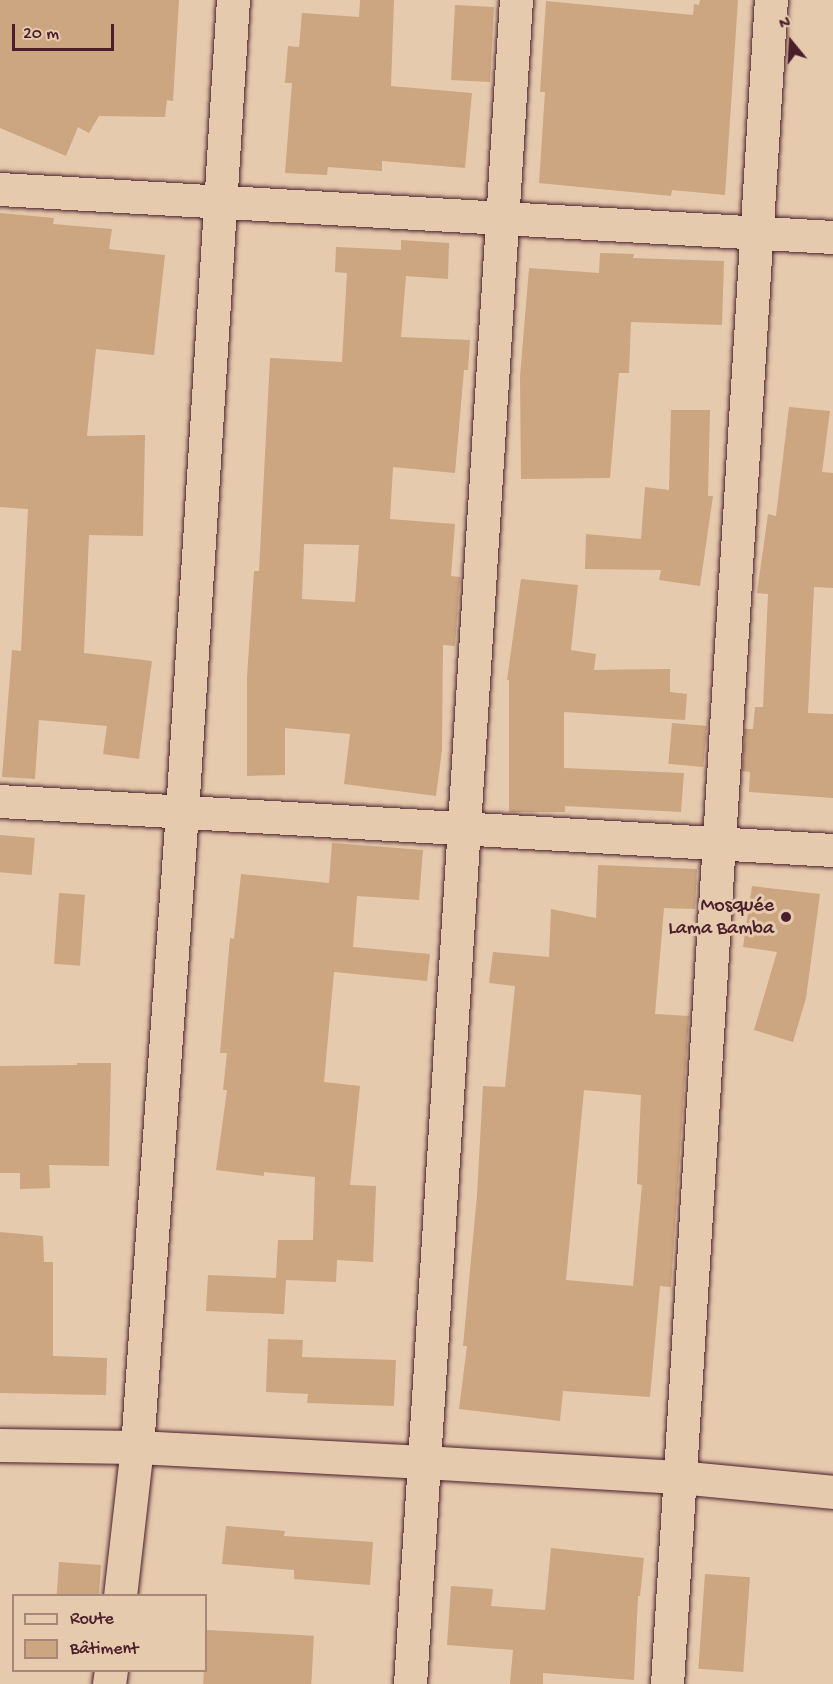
<!DOCTYPE html>
<html>
<head>
<meta charset="utf-8">
<style>
	body { margin:0 }
	#map { position:relative; width:833px; height:1684px; overflow:hidden; background:#e6caad; font-family:"Gochi Hand",sans-serif }
	div>[style] { position:absolute }
	[style*='--x'] { left:calc(var(--x)*1px); top:calc(var(--y)*1px); width:calc(var(--w)*1px); rotate:calc(var(--a)*1deg) }
	.building>* { inset:0; background:#cca581; transform-origin:0 0 }
	.roads { filter:drop-shadow(0 0 2px #4a1f2b) drop-shadow(0 0 2px #4a1f2b) }
	.minor>* { height:33px; margin:-16.5px; padding:0 16.5px; transform-origin:16.5px; border-radius:16.5px; background:#e6caad }
	.tertiary>* { height:33px; margin:-16.5px; padding:0 16.5px; transform-origin:16.5px; border-radius:16.5px; background:#e6caad }
	.dots>* { width:16px; height:16px; translate:-50% -50%; box-sizing:border-box; border:3px solid #e6caad; border-radius:50% }
	span { translate:-50% -50%; white-space:nowrap; text-align:center; line-height:1.15; -webkit-text-stroke:6px #e6caad; paint-order:stroke }
	.poi-label { font-size:20px; color:#4a1f2b }
	.right { translate:-100% -50%; text-align:right }
	.legend { position:absolute; left:12px; top:1594px; width:195px; height:78px; box-sizing:border-box; background:#e6caad; border:2px solid #a88679; margin:0; padding:8px 10px; list-style:none; font-size:18px; color:#4a1f2b }
	.legend li { display:flex; align-items:center; gap:12px; height:30px }
	.legend b { width:30px; border:2px solid #a88679 }
	.north { position:absolute; left:761px; top:12px; width:60px; height:60px; -webkit-text-stroke:4px #e6caad; paint-order:stroke; rotate:342deg; font-size:16px; font-weight:700; line-height:24px; text-align:center; color:#4a1f2b }
	.north::after { content:''; display:block; margin:auto; width:21px; height:27px; background:#4a1f2b; clip-path:polygon(50% 0,100% 100%,50% 72%,0 100%) }
	.scale { position:absolute; left:12px; top:24px; width:102px; height:27px; box-sizing:border-box; border:3px solid #4a1f2b; border-top:0; padding-left:8px; font-size:18px; line-height:21px; white-space:nowrap; color:#4a1f2b; -webkit-text-stroke:4px #e6caad; paint-order:stroke }
</style>
</head>
<body>
<div id="map">
	<div class="building">
		<i style="clip-path:polygon(0 0,179px 0,173px 101px,167px 100px,165px 117px,99px 116px,89px 133px,78px 127px,66px 156px,0 128px)"></i>
		<i style="clip-path:polygon(360px 0,394px 0,391px 86px,472px 93px,465px 168px,382px 161px,382px 171px,328px 167px,327px 175px,285px 173px,292px 83px,285px 83px,288px 46px,299px 47px,302px 13px,359px 17px)"></i>
		<i style="clip-path:polygon(700px 0,738px 0,725px 195px,672px 190px,671px 196px,539px 183px,545px 92px,540px 92px,546px 1px,693px 15px,694px 4px,699px 5px)"></i>
		<i style="left:455px;top:5px;width:39px;height:75px;rotate:3deg"></i>
		<i style="clip-path:polygon(0 213px,54px 218px,53px 224px,112px 229px,109px 249px,165px 255px,154px 355px,96px 349px,87px 436px,145px 435px,143px 536px,89px 535px,84px 653px,152px 661px,139px 759px,103px 754px,107px 726px,39px 720px,35px 779px,2px 777px,12px 650px,21px 651px,28px 509px,0 507px)"></i>
		<i style="clip-path:polygon(evenodd,401px 240px,449px 243px,448px 279px,406px 276px,401px 337px,470px 340px,468px 370px,464px 370px,455px 473px,393px 467px,390px 519px,455px 524px,451px 576px,460px 577px,455px 646px,443px 645px,442px 750px,436px 796px,344px 784px,350px 734px,285px 728px,285px 775px,247px 776px,247px 677px,254px 571px,259px 571px,270px 358px,342px 362px,347px 273px,335px 272px,336px 247px,401px 250px,401px 240px,304px 544px,359px 545px,355px 602px,302px 599px,304px 544px)"></i>
		<i style="clip-path:polygon(600px 253px,634px 254px,633px 258px,724px 261px,722px 325px,631px 322px,629px 373px,619px 373px,610px 478px,521px 479px,520px 377px,529px 268px,599px 273px)"></i>
		<i style="clip-path:polygon(789px 407px,830px 411px,822px 472px,833px 473px,833px 588px,814px 587px,808px 713px,833px 714px,833px 798px,749px 792px,750px 772px,742px 771px,745px 729px,753px 729px,755px 707px,763px 707px,768px 594px,757px 593px,768px 514px,776px 516px)"></i>
		<i style="clip-path:polygon(671px 410px,710px 410px,708px 496px,713px 496px,700px 586px,659px 580px,661px 570px,585px 569px,586px 534px,641px 539px,645px 487px,669px 490px)"></i>
		<i style="clip-path:polygon(521px 579px,578px 585px,571px 650px,596px 654px,594px 670px,670px 669px,670px 692px,687px 694px,685px 720px,564px 712px,564px 768px,684px 773px,681px 812px,565px 806px,565px 812px,509px 812px,509px 680px,507px 680px)"></i>
		<i style="left:672px;top:723px;width:35px;height:41px;rotate:5deg"></i>
		<i style="left:0;top:835px;width:35px;height:37px;rotate:5deg"></i>
		<i style="clip-path:polygon(332px 843px,423px 850px,419px 900px,357px 896px,353px 947px,430px 954px,427px 981px,334px 972px,324px 1082px,360px 1086px,350px 1185px,376px 1186px,373px 1262px,337px 1260px,336px 1282px,286px 1280px,284px 1314px,206px 1311px,208px 1275px,276px 1278px,278px 1240px,313px 1240px,315px 1177px,264px 1172px,264px 1176px,216px 1170px,227px 1090px,223px 1090px,227px 1053px,220px 1053px,230px 938px,234px 939px,241px 874px,329px 883px)"></i>
		<i style="clip-path:polygon(evenodd,598px 865px,697px 869px,695px 909px,664px 908px,655px 1014px,689px 1016px,671px 1287px,660px 1286px,650px 1397px,563px 1391px,560px 1421px,459px 1409px,467px 1346px,463px 1346px,477px 1195px,483px 1086px,505px 1087px,515px 986px,489px 983px,493px 952px,549px 957px,551px 909px,596px 918px,598px 865px,584px 1090px,641px 1095px,637px 1184px,642px 1185px,633px 1286px,566px 1280px,584px 1090px)"></i>
		<i style="clip-path:polygon(752px 886px,820px 894px,806px 998px,793px 1042px,754px 1030px,777px 952px,743px 947px)"></i>
		<i style="left:59px;top:893px;width:26px;height:71px;rotate:4deg"></i>
		<i style="clip-path:polygon(77px 1063px,111px 1063px,109px 1166px,49px 1165px,50px 1188px,20px 1189px,20px 1173px,0 1173px,0 1066px,77px 1065px)"></i>
		<i style="clip-path:polygon(0 1232px,43px 1236px,44px 1262px,53px 1262px,53px 1356px,107px 1358px,106px 1395px,0 1393px)"></i>
		<i style="clip-path:polygon(268px 1339px,303px 1340px,302px 1357px,396px 1360px,394px 1406px,307px 1403px,308px 1394px,266px 1392px)"></i>
		<i style="clip-path:polygon(226px 1526px,285px 1531px,284px 1536px,373px 1542px,370px 1585px,294px 1579px,294px 1570px,222px 1564px)"></i>
		<i style="clip-path:polygon(551px 1548px,644px 1558px,640px 1596px,638px 1596px,634px 1680px,543px 1673px,543px 1684px,510px 1684px,513px 1650px,447px 1645px,451px 1586px,493px 1589px,491px 1606px,545px 1610px)"></i>
		<i style="left:59px;top:1562px;width:42px;height:34px;rotate:4deg"></i>
		<i style="left:705px;top:1574px;width:45px;height:95px;rotate:4deg"></i>
		<i style="left:206px;top:1630px;width:108px;height:54px;rotate:3deg"></i>
	</div>
	<div class="roads">
		<div class="minor">
			<i style="--x:0;--y:189;--w:834;--a:3.3"></i>
			<i style="--x:0;--y:801;--w:834;--a:3.37"></i>
			<i style="--x:120;--y:1596;--w:150;--a:-83.5"></i>
			<i style="--x:137;--y:1447;--w:637;--a:-85.95"></i>
			<i style="--x:182;--y:812;--w:814;--a:-86.41"></i>
			<i style="--x:109;--y:1684;--w:14;--a:-82"></i>
			<i style="--x:410;--y:1684;--w:1687;--a:-86.4"></i>
			<i style="--x:667;--y:1684;--w:1687;--a:-86.47"></i>
		</div>
		<div class="tertiary">
			<i style="--x:0;--y:1445;--w:137;--a:0.8"></i>
			<i style="--x:137;--y:1447;--w:287;--a:3"></i>
			<i style="--x:424;--y:1462;--w:254;--a:3.4"></i>
			<i style="--x:678;--y:1477;--w:156;--a:5.5"></i>
		</div>
	</div>
	<div class="dots">
		<i style="left:786px;top:917px;background:#4a1f2b"></i>
	</div>
	<div class="poi-label">
		<span class="right" style="left:774px;top:918px">Mosquée<br>Lama Bamba</span>
	</div>
	<ul class="legend">
	<li><b style="height:8px;background:#e6caad"></b>Route</li>
	<li><b style="height:16px;background:#cca581"></b>Bâtiment</li>
	</ul>
	<div class="north">N</div>
	<div class="scale">20 m</div>
</div>
</body>
</html>
